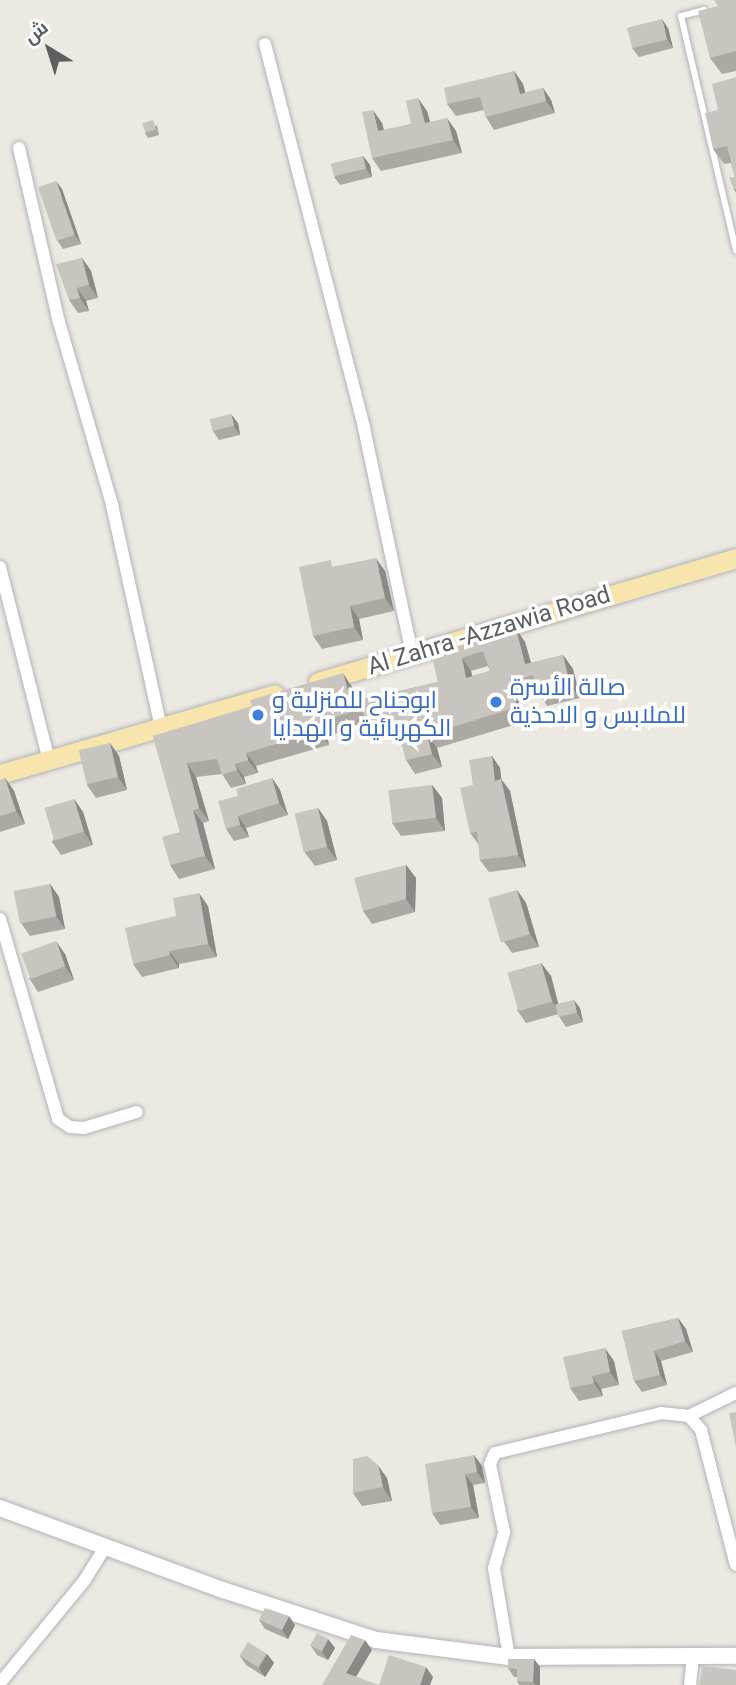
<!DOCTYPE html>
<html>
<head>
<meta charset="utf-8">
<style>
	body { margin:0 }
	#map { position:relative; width:736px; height:1685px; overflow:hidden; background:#ece9e3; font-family:Roboto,Cairo,sans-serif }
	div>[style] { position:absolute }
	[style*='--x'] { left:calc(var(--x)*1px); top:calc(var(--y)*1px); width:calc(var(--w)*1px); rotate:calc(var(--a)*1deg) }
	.roads { filter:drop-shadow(0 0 2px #b0b4b7) drop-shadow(0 0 2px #b0b4b7) }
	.lane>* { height:6px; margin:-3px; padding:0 3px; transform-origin:3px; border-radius:3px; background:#fff }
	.street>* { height:12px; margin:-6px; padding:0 6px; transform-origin:6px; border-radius:6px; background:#fff }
	.secondary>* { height:16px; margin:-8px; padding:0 8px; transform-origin:8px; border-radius:8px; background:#fff }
	.primary>* { height:19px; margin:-9.5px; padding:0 9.5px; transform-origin:9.5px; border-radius:9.5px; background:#f7e5ad }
	.wall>* { inset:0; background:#aca9a4 }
	.shaded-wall>* { inset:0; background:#8c8986 }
	.building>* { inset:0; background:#c8c4bf; transform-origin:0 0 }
	.dots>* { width:19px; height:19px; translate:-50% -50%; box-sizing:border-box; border:4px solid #fff; border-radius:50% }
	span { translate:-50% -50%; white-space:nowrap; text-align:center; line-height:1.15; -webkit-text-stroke:7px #fff; paint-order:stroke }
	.street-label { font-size:24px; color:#5b5f62 }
	.shop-label { font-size:24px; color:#366cbe }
	.left { translate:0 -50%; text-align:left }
	.north { position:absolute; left:14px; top:14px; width:70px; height:70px; -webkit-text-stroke:5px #fff; paint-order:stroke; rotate:322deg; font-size:19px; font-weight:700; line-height:28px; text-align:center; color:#5b5f62 }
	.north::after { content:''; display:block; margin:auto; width:24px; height:32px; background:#5b5f62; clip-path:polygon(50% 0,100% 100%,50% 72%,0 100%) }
</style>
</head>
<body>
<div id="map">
	<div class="roads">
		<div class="lane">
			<i style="--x:704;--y:10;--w:24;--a:165"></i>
			<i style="--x:681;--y:16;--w:241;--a:76.8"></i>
		</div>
		<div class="street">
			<i style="--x:265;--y:44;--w:397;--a:75.5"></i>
			<i style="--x:364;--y:428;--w:231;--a:78"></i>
			<i style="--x:19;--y:148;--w:179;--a:77.1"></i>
			<i style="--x:59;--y:322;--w:191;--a:73.8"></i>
			<i style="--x:112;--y:505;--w:228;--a:77.6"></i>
			<i style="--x:0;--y:567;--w:199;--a:75.8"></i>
			<i style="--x:0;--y:919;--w:208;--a:73.8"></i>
			<i style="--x:58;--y:1119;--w:14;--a:34"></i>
			<i style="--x:70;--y:1127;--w:14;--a:4"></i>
			<i style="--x:84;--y:1128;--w:55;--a:-16.8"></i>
			<i style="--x:689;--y:1416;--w:52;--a:-26.1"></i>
			<i style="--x:509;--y:1657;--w:90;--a:-99.6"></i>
			<i style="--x:494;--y:1568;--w:37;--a:-74"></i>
			<i style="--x:504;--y:1532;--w:69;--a:-101.6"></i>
			<i style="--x:490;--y:1464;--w:12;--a:-66"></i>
			<i style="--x:495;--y:1453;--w:171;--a:-13.5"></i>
			<i style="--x:661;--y:1413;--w:28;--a:6"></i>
			<i style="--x:689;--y:1416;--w:18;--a:49"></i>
			<i style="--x:701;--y:1430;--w:139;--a:75.5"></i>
			<i style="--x:0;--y:1683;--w:132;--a:-50.5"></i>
			<i style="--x:84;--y:1581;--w:41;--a:-57.8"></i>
			<i style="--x:690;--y:1685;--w:28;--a:-84"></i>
		</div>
		<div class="secondary">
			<i style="--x:0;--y:1508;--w:238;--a:20.2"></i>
			<i style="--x:223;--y:1590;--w:161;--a:18.1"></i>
			<i style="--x:376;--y:1640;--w:134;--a:7.3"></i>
			<i style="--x:509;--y:1657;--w:227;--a:-0.3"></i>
		</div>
		<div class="primary">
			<i style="--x:318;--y:682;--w:436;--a:-16.5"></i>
			<i style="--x:0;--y:774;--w:286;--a:-16.2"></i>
		</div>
	</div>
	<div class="wall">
		<i style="clip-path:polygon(736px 0,736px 71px,722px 74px,710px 58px,718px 6px)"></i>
		<i style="clip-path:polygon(668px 28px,673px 48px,639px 57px,632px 48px)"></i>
		<i style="clip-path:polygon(514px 71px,523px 84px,525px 93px,543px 88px,551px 100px,555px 113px,494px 130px,486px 117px,484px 110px,456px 116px,447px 104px)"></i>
		<i style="clip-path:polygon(736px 77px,736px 193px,734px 190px,735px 177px,731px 163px,724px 164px,713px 149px,718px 110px)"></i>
		<i style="clip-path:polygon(427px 111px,430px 122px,456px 131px,462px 153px,381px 171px,372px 158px,382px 123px,384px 130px,411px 124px)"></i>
		<i style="clip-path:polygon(157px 125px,159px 135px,148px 138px,145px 133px)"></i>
		<i style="clip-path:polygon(363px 156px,370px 165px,372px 177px,340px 185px,334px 177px)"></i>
		<i style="clip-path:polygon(62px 189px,81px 244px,63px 249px,57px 240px)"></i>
		<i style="clip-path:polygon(82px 258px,91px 271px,98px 298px,86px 301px,89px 311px,78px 313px,69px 300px)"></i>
		<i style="clip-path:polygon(238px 423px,240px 435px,219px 440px,213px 431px)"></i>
		<i style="clip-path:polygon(335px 566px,385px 571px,394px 611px,359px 619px,363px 640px,322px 649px,313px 636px)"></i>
		<i style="clip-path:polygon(evenodd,516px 629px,525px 642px,531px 663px,563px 655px,573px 669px,580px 698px,547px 706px,537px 691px,519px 696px,527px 721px,437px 748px,442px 767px,415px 774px,406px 760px,400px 736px,380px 740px,369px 724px,327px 736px,329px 745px,256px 766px,258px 773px,244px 777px,246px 784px,231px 788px,222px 774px,196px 777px,209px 821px,203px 823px,215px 869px,179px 879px,170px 865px,180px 832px,153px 736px,352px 687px,356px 701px,438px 682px,432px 655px,516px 629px,488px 666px,490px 671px,472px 676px,471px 671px,488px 666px)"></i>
		<i style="clip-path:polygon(110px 743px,119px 756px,127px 790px,96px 798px,87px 785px)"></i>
		<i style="clip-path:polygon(492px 756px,500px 768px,501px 779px,510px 791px,526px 867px,489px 872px,480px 860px,479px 845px,470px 833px,473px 785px)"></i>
		<i style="clip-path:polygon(5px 778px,14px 791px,25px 824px,0 832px,0 780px)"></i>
		<i style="clip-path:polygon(272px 778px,280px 790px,288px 815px,246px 828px,249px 837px,234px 841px,226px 829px,238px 796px)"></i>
		<i style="clip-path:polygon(432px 785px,442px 798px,445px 831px,401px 836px,392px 823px)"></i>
		<i style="clip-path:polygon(74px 799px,83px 812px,93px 845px,61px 855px,52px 842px)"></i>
		<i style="clip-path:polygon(318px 808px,327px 821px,337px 860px,315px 866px,305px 853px)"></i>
		<i style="clip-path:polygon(406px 865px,416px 878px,415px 912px,372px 924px,363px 911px)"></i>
		<i style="clip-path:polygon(50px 884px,59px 897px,65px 929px,30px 936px,21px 923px)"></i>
		<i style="clip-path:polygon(517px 890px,526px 903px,539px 947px,512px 953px,503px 940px)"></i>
		<i style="clip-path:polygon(208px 906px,217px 957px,179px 964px,179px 968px,142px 977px,133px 964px,176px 916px)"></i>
		<i style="clip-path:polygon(65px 954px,74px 980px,38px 992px,29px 978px)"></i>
		<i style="clip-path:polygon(541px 963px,551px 976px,558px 1004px,580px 1008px,583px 1022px,566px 1027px,560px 1018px,559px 1014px,526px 1023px,517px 1010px)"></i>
		<i style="clip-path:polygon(678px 1318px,686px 1329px,693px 1352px,661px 1361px,667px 1385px,642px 1392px,634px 1381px,622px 1331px)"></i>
		<i style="clip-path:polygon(614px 1361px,619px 1385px,601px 1389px,603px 1396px,579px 1401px,570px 1388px)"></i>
		<i style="clip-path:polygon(474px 1455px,482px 1466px,485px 1483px,473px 1485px,479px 1518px,440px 1525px,432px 1513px)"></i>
		<i style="clip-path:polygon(387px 1478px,392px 1501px,362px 1506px,353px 1493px)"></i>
		<i style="clip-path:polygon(259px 1620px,295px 1625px,288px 1639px,265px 1629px)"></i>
		<i style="clip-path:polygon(328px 1639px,335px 1648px,328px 1660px,317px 1655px,311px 1646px)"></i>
		<i style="clip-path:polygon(267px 1654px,274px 1663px,265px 1677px,246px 1665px,240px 1656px)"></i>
		<i style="clip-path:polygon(534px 1659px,540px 1667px,540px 1685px,519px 1685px,517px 1681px,517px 1677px,514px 1677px,508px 1668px)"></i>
	</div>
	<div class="shaded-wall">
		<i style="clip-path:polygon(662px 19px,668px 28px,673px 48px,667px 39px)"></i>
		<i style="clip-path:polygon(514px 71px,523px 84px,529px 106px,520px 94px)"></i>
		<i style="clip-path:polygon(543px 88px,551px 100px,555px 113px,546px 101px)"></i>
		<i style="clip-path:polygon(418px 98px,427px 111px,434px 136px,425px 123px)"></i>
		<i style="clip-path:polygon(373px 110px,382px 123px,387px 144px,378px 131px)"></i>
		<i style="clip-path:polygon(447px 118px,456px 131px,462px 153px,453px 140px)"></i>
		<i style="clip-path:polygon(363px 156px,370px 165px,372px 177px,366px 169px)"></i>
		<i style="clip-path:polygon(56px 181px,62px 189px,81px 244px,75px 235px)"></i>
		<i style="clip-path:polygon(82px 258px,91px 271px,98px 298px,89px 285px)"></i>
		<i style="clip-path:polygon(77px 288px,86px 301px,89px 311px,80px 298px)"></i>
		<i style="clip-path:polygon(231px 414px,238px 423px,240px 435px,234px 426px)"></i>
		<i style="clip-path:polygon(376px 558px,385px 571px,394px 611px,385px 598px)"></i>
		<i style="clip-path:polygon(350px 606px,359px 619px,363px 640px,354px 627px)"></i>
		<i style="clip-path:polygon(516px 629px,525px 642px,535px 677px,525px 664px)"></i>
		<i style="clip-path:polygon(563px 655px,573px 669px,580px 698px,570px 685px)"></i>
		<i style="clip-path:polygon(462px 658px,471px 671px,476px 692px,466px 678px)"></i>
		<i style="clip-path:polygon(343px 673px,352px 687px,359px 710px,351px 702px)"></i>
		<i style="clip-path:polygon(510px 682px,519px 696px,527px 721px,517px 707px)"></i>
		<i style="clip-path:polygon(317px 723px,327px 736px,329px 745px,319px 731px)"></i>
		<i style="clip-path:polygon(427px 735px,437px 748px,442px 767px,432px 754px)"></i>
		<i style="clip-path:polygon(110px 743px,119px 756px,127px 790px,118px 777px)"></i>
		<i style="clip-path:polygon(246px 753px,256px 766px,258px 773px,248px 760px)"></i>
		<i style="clip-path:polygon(492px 756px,500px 768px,503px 792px,495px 781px)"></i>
		<i style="clip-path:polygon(187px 763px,196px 777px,209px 821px,199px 808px)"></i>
		<i style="clip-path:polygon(235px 764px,244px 777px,246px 784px,237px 770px)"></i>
		<i style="clip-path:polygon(5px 778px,14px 791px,25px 824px,16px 811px)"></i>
		<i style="clip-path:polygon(272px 778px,280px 790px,288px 815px,279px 803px)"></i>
		<i style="clip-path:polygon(501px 779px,510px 791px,526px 867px,518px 855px)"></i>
		<i style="clip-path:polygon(432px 785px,442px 798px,445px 831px,436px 818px)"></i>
		<i style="clip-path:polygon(74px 799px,83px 812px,93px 845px,84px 832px)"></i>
		<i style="clip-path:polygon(318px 808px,327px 821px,337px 860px,327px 847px)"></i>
		<i style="clip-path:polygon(193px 810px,203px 823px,215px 869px,205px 856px)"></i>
		<i style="clip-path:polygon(238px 816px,246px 828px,249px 837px,240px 825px)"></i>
		<i style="clip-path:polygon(406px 865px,416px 878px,415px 912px,406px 899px)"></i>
		<i style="clip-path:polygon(50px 884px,59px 897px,65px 929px,56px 916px)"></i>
		<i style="clip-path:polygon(517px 890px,526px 903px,539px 947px,530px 934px)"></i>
		<i style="clip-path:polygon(199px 893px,208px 906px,217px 957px,208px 944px)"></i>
		<i style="clip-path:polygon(56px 941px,65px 954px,74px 980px,65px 966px)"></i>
		<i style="clip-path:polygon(169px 951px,179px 964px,179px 968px,170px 955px)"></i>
		<i style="clip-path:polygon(541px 963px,551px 976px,561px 1014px,552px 1001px)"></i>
		<i style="clip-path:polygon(574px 1000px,580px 1008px,583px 1022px,577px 1013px)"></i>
		<i style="clip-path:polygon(678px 1318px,686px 1329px,693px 1352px,685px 1341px)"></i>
		<i style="clip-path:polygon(605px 1348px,614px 1361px,619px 1385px,610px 1372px)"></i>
		<i style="clip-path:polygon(654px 1351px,661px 1361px,667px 1385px,660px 1375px)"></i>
		<i style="clip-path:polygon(592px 1376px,601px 1389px,603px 1396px,594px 1383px)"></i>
		<i style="clip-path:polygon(474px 1455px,482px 1466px,485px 1483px,477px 1472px)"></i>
		<i style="clip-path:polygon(378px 1465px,387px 1478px,392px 1501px,383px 1487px)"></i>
		<i style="clip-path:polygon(465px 1474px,473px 1485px,479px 1518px,471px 1507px)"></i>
		<i style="clip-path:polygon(289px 1616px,295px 1625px,288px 1639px,282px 1630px)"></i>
		<i style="clip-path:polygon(328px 1639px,335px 1648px,328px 1660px,322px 1652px)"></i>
		<i style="clip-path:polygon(365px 1640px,372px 1650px,353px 1682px,346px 1673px)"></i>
		<i style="clip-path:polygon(267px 1654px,274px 1663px,265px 1677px,259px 1668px)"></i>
		<i style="clip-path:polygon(534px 1659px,540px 1667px,540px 1685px,536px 1685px,533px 1682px)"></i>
		<i style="clip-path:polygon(426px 1667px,433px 1677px,430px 1685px,420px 1685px)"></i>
	</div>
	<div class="building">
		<i style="clip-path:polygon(714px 0,736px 0,736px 51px,710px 58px,698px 11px,718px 6px)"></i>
		<i style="left:662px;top:19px;width:21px;height:36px;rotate:76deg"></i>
		<i style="clip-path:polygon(514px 71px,520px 94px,543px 88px,546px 101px,486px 117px,480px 97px,447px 104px,444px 88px)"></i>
		<i style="clip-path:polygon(736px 77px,736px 189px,734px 190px,729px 177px,735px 177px,727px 146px,713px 149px,705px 113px,718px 110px,712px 84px)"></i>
		<i style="clip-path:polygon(418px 98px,425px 123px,447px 118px,453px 140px,372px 158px,362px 112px,373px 110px,378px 131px,411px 124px,406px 101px)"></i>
		<i style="left:153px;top:120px;width:10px;height:11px;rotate:73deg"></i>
		<i style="left:363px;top:156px;width:13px;height:33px;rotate:77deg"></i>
		<i style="left:56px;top:181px;width:57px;height:19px;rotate:71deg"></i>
		<i style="clip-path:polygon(82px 258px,89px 285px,77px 288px,80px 298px,69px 300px,56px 264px)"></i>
		<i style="left:231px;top:414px;width:12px;height:22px;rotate:76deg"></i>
		<i style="clip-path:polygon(376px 558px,385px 598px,350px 606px,354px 627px,313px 636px,299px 567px,331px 560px,332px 567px)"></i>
		<i style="clip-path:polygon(evenodd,516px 629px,525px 664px,563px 655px,570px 685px,537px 693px,533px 675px,510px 682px,517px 707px,427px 735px,432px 754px,406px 760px,396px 721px,370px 727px,361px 709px,317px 723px,319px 731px,246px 753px,248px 760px,235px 764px,237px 770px,222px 775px,217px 759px,187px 763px,199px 808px,193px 810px,205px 856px,170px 865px,162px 837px,180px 832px,153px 736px,252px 706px,250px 700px,343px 673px,351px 702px,438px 682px,432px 655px,516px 629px,483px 651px,490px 671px,466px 678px,462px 658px,483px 651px)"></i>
		<i style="left:110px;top:743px;width:35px;height:32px;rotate:77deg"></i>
		<i style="clip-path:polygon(492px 756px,495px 781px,501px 779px,518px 855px,480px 860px,477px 832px,470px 833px,460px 788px,473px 785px,469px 760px)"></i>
		<i style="clip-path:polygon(5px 778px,16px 811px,0 816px,0 780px)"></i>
		<i style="clip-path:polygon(272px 778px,279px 803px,238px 816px,240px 825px,226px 829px,218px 801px,238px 796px,236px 789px)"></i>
		<i style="left:432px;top:785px;width:33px;height:44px;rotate:83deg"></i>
		<i style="left:74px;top:799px;width:34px;height:31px;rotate:73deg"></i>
		<i style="left:318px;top:808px;width:40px;height:24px;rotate:77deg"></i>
		<i style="clip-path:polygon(406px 865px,406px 899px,363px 911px,354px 878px)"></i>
		<i style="left:50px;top:884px;width:33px;height:37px;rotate:79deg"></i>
		<i style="left:517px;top:890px;width:46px;height:30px;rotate:74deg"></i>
		<i style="clip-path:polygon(199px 893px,208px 944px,169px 951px,170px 955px,133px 964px,125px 928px,176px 916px,173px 898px)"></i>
		<i style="left:56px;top:941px;width:27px;height:37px;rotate:70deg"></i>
		<i style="left:541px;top:963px;width:40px;height:35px;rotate:74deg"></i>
		<i style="left:574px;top:1000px;width:13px;height:19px;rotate:77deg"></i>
		<i style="clip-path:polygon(678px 1318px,685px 1341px,654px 1351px,660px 1375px,634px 1381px,622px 1331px)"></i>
		<i style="clip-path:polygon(605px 1348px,610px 1372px,592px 1376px,594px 1383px,570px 1388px,563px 1357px)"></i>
		<i style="clip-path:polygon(736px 1412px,736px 1447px,729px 1413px)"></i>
		<i style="clip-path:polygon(474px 1455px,477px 1472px,465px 1474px,471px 1507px,432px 1513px,425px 1464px)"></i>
		<i style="clip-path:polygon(367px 1456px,378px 1465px,383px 1487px,353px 1493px,353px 1459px)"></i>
		<i style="clip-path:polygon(265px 1608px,289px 1616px,282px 1630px,259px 1620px)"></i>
		<i style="left:317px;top:1633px;width:13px;height:14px;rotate:29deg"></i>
		<i style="clip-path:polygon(351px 1635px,365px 1640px,346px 1673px,379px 1685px,389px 1655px,426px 1667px,420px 1685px,322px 1685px)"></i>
		<i style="left:248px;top:1642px;width:22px;height:16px;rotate:32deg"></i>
		<i style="clip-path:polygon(508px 1659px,534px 1659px,533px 1682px,517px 1681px,517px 1669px,508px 1668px)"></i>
		<i style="clip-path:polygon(703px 1666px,736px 1670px,736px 1685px,699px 1685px)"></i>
	</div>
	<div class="dots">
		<i style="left:496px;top:702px;background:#3f7fe0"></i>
		<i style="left:258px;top:715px;background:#3f7fe0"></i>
	</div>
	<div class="street-label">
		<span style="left:489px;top:631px;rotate:-17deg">Al Zahra -Azzawia Road</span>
	</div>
	<div class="shop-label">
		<span class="left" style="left:510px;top:702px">صالة الأسرة<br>للملابس و الاحذية</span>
		<span class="left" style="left:272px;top:715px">ابوجناح للمنزلية و<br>الكهربائية و الهدايا</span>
	</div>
	<div class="north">ش</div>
</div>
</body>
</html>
